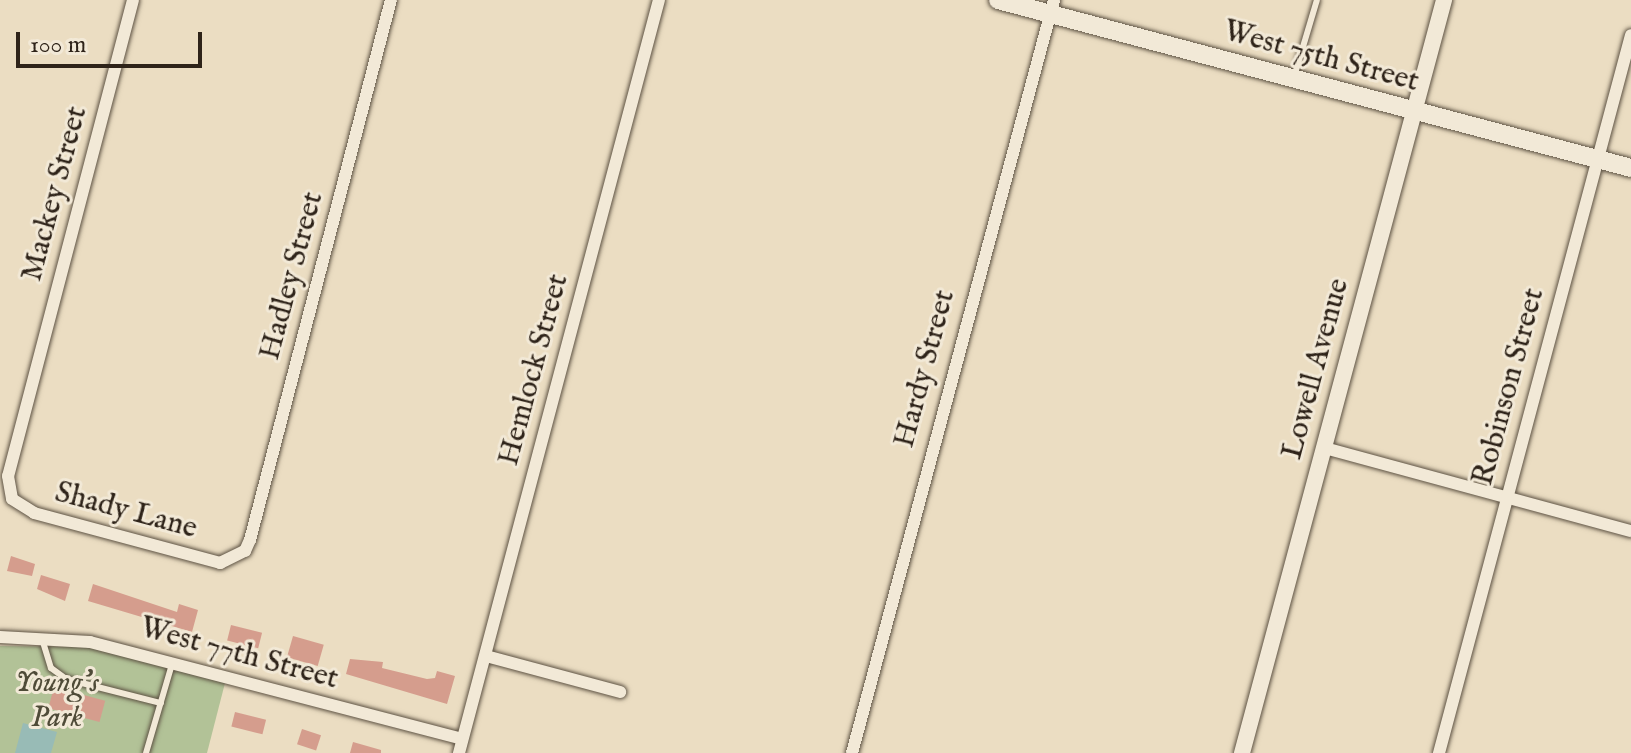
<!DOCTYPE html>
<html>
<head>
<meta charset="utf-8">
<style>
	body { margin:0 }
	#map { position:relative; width:1631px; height:753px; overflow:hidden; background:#ebddc2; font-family:"IM FELL English",serif }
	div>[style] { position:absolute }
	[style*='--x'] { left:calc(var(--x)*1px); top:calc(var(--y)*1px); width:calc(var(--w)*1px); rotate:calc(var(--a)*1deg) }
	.green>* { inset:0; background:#b2c297 }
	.water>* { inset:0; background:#98bbb6 }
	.building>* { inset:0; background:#d59d8d; transform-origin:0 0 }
	.path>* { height:2px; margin-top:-1px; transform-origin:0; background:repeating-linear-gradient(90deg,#2e2319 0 6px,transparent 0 10px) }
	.roads { filter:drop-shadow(0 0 2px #5d5243) drop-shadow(0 0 2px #5d5243) }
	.service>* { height:6px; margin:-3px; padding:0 3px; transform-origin:3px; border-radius:3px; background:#f2e9d7 }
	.minor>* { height:12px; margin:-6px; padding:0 6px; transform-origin:6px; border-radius:6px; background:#f2e9d7 }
	.tertiary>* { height:16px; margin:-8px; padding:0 8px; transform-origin:8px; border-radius:8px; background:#f2e9d7 }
	.secondary>* { height:18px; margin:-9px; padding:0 9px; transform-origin:9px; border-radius:9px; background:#f2e9d7 }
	span { translate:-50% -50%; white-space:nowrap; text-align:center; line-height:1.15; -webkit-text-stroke:6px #f2e9d7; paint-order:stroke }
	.street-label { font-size:30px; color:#2e2319 }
	.park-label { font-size:30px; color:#4f4b38; font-style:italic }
	.scale { position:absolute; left:16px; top:32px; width:186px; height:36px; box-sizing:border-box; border:4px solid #2e2319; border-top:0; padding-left:10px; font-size:24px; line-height:28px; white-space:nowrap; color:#2e2319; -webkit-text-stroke:6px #f2e9d7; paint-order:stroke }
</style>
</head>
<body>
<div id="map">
	<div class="green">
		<i style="clip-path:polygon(0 646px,88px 647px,225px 683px,207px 753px,0 753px)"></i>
	</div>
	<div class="water">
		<i style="clip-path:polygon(23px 723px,57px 732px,51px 753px,15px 753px)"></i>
	</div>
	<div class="building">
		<i style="clip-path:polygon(11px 556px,35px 564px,32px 576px,7px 571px)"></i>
		<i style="clip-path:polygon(41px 575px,70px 584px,65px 601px,37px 589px)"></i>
		<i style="clip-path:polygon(93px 584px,177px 612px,179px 604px,198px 610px,192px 632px,88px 601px)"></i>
		<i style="left:231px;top:625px;width:32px;height:16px;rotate:14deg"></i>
		<i style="left:293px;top:636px;width:32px;height:22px;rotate:16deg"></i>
		<i style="clip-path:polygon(350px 659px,383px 662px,382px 668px,427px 679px,435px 678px,437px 671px,455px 676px,447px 704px,346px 674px)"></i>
		<i style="left:54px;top:687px;width:53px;height:22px;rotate:15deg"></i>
		<i style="left:235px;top:712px;width:32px;height:15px;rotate:14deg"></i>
		<i style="left:302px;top:729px;width:20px;height:16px;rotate:18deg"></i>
		<i style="clip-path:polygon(353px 742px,381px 750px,381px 753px,350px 753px)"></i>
	</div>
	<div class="path">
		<i style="--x:45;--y:686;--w:10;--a:-90"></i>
	</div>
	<div class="roads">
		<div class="service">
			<i style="--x:1294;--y:77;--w:80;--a:-73.4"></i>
			<i style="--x:43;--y:642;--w:27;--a:73"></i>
			<i style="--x:51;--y:668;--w:19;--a:36"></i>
			<i style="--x:66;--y:679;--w:98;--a:14.2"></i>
			<i style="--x:146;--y:753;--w:93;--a:-73.7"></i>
		</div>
		<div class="minor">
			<i style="--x:133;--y:0;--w:492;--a:104.7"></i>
			<i style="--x:8;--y:476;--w:23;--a:80"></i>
			<i style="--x:12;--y:499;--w:26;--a:32"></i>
			<i style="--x:34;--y:513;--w:193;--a:15"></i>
			<i style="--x:220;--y:563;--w:28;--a:-26"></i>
			<i style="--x:245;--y:551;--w:12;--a:-66"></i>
			<i style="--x:250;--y:540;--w:558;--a:-75.37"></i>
			<i style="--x:1325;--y:448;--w:317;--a:15.2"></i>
			<i style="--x:0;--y:637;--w:90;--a:3.2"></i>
			<i style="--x:90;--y:642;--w:384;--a:14.6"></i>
			<i style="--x:486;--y:656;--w:139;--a:15"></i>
			<i style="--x:459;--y:753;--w:779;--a:-75.13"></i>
			<i style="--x:852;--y:753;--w:780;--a:-74.98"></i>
			<i style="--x:1439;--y:753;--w:743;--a:-75.03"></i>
		</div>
		<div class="tertiary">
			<i style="--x:1242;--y:753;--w:780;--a:-74.98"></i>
		</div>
		<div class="secondary">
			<i style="--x:998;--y:0;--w:655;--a:14.86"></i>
		</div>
	</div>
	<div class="street-label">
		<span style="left:1321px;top:57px;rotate:15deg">West 75th Street</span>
		<span style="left:55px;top:194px;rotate:-75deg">Mackey Street</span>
		<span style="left:292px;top:276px;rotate:-75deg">Hadley Street</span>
		<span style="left:925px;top:369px;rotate:-75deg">Hardy Street</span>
		<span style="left:1316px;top:369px;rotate:-75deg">Lowell Avenue</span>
		<span style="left:534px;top:370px;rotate:-75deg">Hemlock Street</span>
		<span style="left:1509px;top:387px;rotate:-75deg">Robinson Street</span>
		<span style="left:126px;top:511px;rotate:15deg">Shady Lane</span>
		<span style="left:239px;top:654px;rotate:15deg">West 77th Street</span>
	</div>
	<div class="park-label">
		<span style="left:57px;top:700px">Young's<br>Park</span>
	</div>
	<div class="scale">100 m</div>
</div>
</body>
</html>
